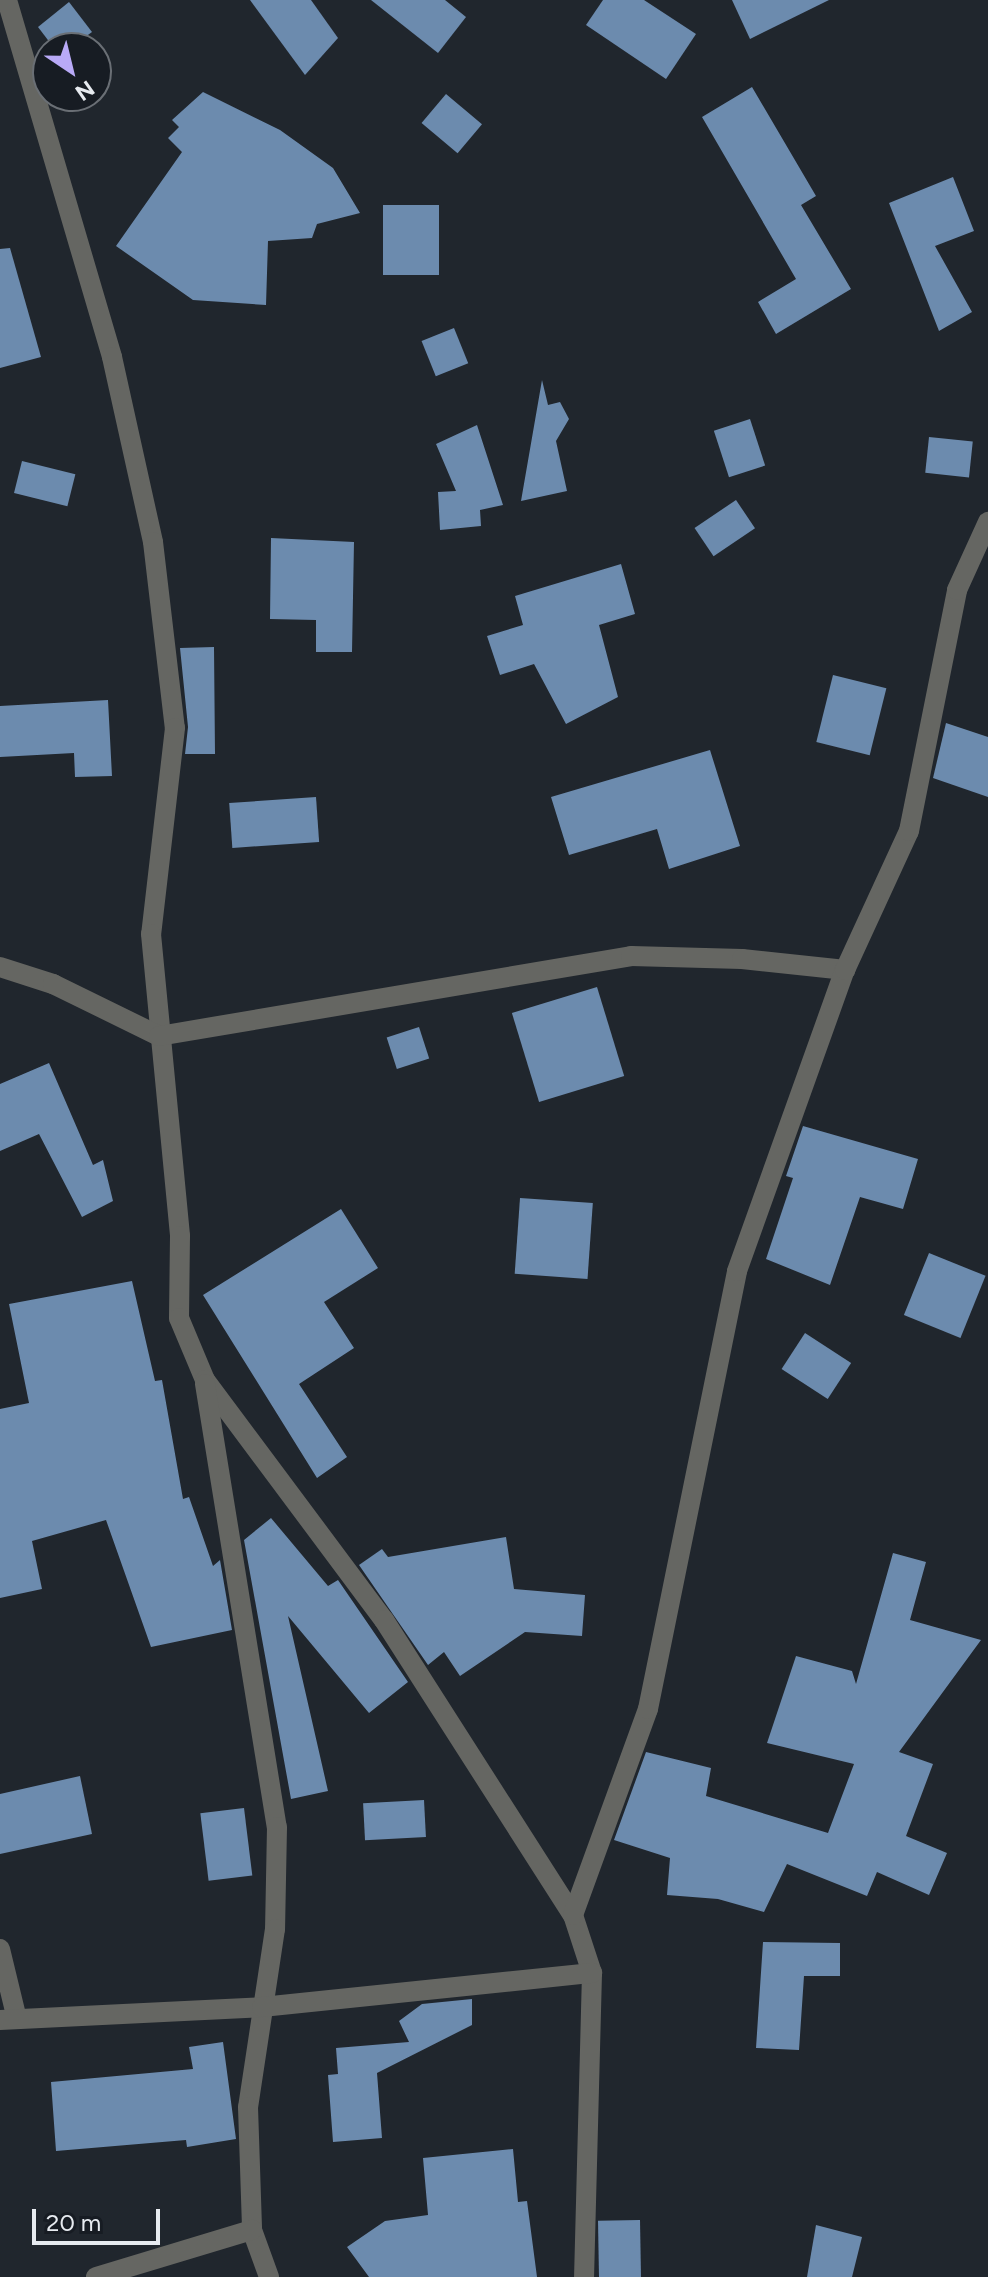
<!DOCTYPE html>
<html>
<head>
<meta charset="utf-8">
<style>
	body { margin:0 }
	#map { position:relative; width:988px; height:2277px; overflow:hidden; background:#20262d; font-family:Figtree,sans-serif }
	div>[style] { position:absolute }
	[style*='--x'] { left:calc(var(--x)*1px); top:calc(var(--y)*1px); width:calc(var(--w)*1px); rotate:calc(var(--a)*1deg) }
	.building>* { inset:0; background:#6c8bae; transform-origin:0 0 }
	.minor>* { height:20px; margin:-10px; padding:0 10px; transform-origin:10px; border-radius:10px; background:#656662 }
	span { translate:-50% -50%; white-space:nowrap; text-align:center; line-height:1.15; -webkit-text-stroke:8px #171c23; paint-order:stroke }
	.north { position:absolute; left:32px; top:32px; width:80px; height:80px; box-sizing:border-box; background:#171c23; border:2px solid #6a6f75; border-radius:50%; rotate:145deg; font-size:22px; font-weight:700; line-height:32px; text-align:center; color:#e7ebf0 }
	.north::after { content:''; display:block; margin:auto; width:28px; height:36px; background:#b9aaf7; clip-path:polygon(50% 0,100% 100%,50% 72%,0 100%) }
	.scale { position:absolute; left:32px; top:2209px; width:128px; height:36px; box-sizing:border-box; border:4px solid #e7ebf0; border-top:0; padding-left:10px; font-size:24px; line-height:28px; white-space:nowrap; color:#e7ebf0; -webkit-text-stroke:6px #171c23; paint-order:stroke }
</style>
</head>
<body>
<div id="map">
	<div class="building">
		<i style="clip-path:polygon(250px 0,311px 0,338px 38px,305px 75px)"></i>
		<i style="clip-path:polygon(371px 0,445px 0,466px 17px,438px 53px)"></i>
		<i style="clip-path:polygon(603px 0,644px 0,696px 34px,666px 79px,586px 25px)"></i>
		<i style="clip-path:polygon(732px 0,829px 0,750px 39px)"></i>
		<i style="clip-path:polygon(69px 2px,92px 32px,70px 48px,54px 48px,38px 27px)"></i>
		<i style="clip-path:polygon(752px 87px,816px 196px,801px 205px,851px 289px,776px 334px,758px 302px,796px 279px,702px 117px)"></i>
		<i style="clip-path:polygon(203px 92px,280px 130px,333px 168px,360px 213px,317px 224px,312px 238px,268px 241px,266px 305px,193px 300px,116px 246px,182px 152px,168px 138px,179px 127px,172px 120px)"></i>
		<i style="left:446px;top:94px;width:47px;height:38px;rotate:40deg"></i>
		<i style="clip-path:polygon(953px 177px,974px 231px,935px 246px,972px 312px,939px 331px,889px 203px)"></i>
		<i style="left:383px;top:205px;width:56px;height:70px"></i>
		<i style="clip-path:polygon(10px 248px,41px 357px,0 368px,0 249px)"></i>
		<i style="left:454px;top:328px;width:38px;height:35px;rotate:68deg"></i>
		<i style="clip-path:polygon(542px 380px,548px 405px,560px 402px,569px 419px,556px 441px,567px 491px,521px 501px)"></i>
		<i style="left:750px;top:419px;width:49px;height:38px;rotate:72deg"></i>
		<i style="clip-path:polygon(477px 425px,503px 505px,480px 510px,481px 526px,440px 530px,438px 492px,456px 491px,436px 444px)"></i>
		<i style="left:929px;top:437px;width:44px;height:36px;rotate:6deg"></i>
		<i style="left:22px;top:461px;width:55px;height:33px;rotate:14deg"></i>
		<i style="left:736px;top:500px;width:34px;height:50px;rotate:56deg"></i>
		<i style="clip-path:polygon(271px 538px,354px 542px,352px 652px,316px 652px,316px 620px,270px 619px)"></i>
		<i style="clip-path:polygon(621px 564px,635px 614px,599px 625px,618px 697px,566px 724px,534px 664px,500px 675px,487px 636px,523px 625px,515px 596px)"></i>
		<i style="clip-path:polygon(214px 647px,215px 754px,185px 754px,188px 727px,180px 648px)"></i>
		<i style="left:833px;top:675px;width:55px;height:69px;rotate:14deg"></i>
		<i style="clip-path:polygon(108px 700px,112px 776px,75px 777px,74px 753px,0 757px,0 706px)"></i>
		<i style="clip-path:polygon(946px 723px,988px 737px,988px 797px,933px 778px)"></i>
		<i style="clip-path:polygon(710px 750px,740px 846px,669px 869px,657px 829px,569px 855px,551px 797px)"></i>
		<i style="left:316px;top:797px;width:45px;height:87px;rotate:86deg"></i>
		<i style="left:597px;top:987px;width:93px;height:89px;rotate:73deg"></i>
		<i style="left:419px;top:1027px;width:33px;height:34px;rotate:72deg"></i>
		<i style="clip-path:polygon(49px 1063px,93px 1165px,103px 1160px,113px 1201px,82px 1217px,39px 1134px,0 1151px,0 1084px)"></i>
		<i style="clip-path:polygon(803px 1126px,918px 1159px,903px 1209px,860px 1197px,830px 1285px,766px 1259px,793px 1178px,786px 1176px)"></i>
		<i style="left:520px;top:1198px;width:73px;height:76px;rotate:4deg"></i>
		<i style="clip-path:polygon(341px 1209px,378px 1268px,324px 1302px,354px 1348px,299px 1384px,347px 1457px,317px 1478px,203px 1295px)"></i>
		<i style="left:929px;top:1253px;width:61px;height:67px;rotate:22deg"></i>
		<i style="clip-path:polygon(132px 1281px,155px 1381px,162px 1380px,183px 1499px,189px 1497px,213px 1566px,220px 1560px,232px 1630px,151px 1647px,106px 1520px,32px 1541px,42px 1589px,0 1598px,0 1409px,29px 1403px,9px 1304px)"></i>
		<i style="left:805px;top:1333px;width:55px;height:43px;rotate:33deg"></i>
		<i style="clip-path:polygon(271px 1518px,328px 1586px,338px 1580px,408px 1682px,369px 1713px,288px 1616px,328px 1791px,291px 1799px,244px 1540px)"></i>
		<i style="clip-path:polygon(506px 1537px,514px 1589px,585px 1595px,582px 1636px,525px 1632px,460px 1676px,444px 1652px,428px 1665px,359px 1565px,382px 1549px,388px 1557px)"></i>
		<i style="clip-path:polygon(893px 1553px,926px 1562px,910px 1620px,981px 1640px,899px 1752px,933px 1764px,906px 1836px,947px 1853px,929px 1895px,877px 1872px,867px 1896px,787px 1864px,764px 1912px,718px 1899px,667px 1895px,670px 1858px,614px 1840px,646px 1752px,711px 1768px,706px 1796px,828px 1833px,854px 1764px,767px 1743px,796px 1656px,852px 1671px,856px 1684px)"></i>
		<i style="clip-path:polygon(80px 1776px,92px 1834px,0 1854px,0 1794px)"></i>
		<i style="left:424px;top:1800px;width:37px;height:61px;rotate:87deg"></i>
		<i style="left:244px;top:1808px;width:68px;height:44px;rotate:83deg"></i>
		<i style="clip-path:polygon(763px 1942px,840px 1943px,840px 1976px,804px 1976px,799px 2050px,756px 2048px)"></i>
		<i style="clip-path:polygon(472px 1999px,472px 2025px,377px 2073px,382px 2138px,333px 2142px,328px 2075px,338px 2074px,336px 2048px,409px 2042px,399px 2021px,422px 2004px)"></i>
		<i style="clip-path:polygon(223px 2042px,236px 2139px,187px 2147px,186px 2140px,56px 2151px,51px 2082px,193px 2069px,189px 2047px)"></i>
		<i style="clip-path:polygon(513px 2149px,518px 2202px,527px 2201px,537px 2277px,369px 2277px,347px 2247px,385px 2221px,428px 2215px,423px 2158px)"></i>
		<i style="left:640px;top:2220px;width:57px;height:42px;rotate:89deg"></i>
		<i style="clip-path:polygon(816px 2225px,862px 2237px,852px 2277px,807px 2277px)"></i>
	</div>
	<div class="minor">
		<i style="--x:7;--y:0;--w:372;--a:73.6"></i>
		<i style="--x:112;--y:357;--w:189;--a:77.5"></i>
		<i style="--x:153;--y:542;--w:187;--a:83.3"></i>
		<i style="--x:175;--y:728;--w:207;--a:96.6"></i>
		<i style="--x:151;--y:934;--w:303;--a:84.5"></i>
		<i style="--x:180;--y:1236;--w:82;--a:90.7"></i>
		<i style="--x:179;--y:1318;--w:67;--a:67.2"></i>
		<i style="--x:205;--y:1380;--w:299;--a:53.3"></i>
		<i style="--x:384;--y:1620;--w:350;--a:57.4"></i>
		<i style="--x:573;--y:1915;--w:61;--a:71.9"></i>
		<i style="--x:592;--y:1973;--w:304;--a:91.5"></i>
		<i style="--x:0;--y:967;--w:56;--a:17.8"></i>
		<i style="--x:53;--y:984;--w:118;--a:26.1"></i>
		<i style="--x:159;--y:1036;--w:479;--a:-9.6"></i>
		<i style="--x:631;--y:956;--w:111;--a:1.5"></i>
		<i style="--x:742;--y:959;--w:104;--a:6.1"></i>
		<i style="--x:205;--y:1384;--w:449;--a:80.8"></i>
		<i style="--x:277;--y:1827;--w:102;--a:91.1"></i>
		<i style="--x:275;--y:1929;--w:180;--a:98.6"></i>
		<i style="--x:248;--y:2107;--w:123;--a:88.1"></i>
		<i style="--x:252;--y:2230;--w:50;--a:70.1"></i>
		<i style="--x:573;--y:1915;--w:219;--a:-70"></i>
		<i style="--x:648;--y:1709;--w:447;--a:-78.5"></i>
		<i style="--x:737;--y:1271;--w:320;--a:-70.3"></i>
		<i style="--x:845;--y:970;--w:153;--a:-65.3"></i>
		<i style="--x:909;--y:831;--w:246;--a:-78.7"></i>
		<i style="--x:957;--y:590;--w:75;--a:-65.5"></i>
		<i style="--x:0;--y:1949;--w:68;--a:76.4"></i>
		<i style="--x:0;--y:2020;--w:262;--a:-2.8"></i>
		<i style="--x:262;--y:2007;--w:332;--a:-5.9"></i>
		<i style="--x:96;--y:2277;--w:163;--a:-16.8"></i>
	</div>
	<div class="north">N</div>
	<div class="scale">20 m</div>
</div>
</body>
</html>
